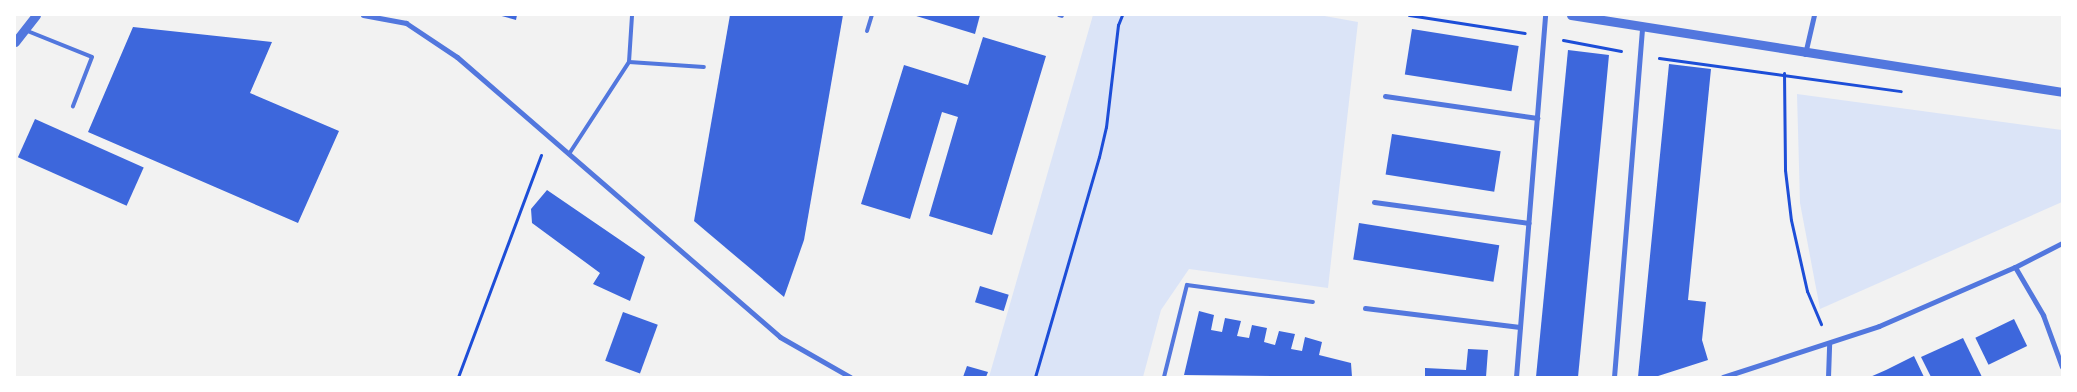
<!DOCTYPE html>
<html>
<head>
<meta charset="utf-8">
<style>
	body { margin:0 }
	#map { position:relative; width:2077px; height:392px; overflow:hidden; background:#f2f2f2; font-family:Lato,sans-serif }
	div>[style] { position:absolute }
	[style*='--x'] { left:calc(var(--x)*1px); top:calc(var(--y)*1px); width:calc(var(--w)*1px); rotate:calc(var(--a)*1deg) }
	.green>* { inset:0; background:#dbe4f7 }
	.building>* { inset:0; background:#3d67dc; transform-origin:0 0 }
	.path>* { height:3px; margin:-1.5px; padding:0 1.5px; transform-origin:1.5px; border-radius:1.5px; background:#1d4ed8 }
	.service>* { height:4px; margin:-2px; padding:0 2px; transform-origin:2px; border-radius:2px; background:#5277de }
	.minor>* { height:5px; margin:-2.5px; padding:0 2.5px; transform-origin:2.5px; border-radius:2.5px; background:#5277de }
	.tertiary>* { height:9px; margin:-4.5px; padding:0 4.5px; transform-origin:4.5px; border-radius:4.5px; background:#5277de }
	span { translate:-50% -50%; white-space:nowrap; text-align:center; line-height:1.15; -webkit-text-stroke:5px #fff; paint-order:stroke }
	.frame { position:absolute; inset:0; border:16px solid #fff; pointer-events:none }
</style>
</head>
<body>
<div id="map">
	<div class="green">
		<i style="clip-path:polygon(1093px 15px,1319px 15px,1358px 22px,1328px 288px,1189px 269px,1161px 310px,1143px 377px,989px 377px)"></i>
		<i style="clip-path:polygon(1797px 94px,2062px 130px,2062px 202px,1820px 309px,1800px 203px)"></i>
	</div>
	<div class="building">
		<i style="clip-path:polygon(498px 15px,517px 15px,516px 20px)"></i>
		<i style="clip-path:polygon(730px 15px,843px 15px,804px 240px,784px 297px,694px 221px)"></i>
		<i style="clip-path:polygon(913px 15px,980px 15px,975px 34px)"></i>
		<i style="clip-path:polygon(133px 27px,272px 42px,250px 93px,339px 131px,298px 223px,88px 132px)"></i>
		<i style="left:1412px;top:29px;width:108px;height:46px;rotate:9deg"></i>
		<i style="clip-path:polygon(983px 37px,1046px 56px,992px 235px,929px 216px,958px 117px,942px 112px,910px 219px,861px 204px,904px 65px,968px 85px)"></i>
		<i style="clip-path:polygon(1568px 50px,1609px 55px,1602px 129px,1578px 377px,1536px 377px)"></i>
		<i style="clip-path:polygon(1669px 64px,1711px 69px,1688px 300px,1706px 302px,1702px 340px,1708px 360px,1655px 377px,1638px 377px)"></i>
		<i style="left:35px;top:119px;width:119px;height:42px;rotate:24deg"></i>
		<i style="left:1392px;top:134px;width:110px;height:41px;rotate:9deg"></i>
		<i style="clip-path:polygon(547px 190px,645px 257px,630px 301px,593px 284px,600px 273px,532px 223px,531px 209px)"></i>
		<i style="left:1359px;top:223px;width:142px;height:37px;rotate:9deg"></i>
		<i style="left:980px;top:286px;width:30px;height:17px;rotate:17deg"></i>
		<i style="clip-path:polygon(1199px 311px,1214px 315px,1211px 330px,1222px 332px,1225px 318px,1241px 321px,1237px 336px,1249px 338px,1252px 325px,1267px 328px,1264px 342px,1275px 345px,1279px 331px,1295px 334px,1291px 349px,1302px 351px,1305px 337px,1322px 342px,1319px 355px,1351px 363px,1352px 377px,1184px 375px)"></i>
		<i style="left:623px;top:312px;width:37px;height:52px;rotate:20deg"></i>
		<i style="left:2014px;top:319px;width:30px;height:43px;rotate:64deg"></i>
		<i style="clip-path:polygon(1963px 338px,1982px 377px,1931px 377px,1921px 357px)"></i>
		<i style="clip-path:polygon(1468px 349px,1488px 350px,1486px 377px,1425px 377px,1425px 368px,1466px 370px)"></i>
		<i style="clip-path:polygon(1914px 356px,1924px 377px,1870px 377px,1886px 370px)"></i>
		<i style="clip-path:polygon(967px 366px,988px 372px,986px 377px,963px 377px)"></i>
	</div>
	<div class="path">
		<i style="--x:1409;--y:15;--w:117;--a:8.8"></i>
		<i style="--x:1563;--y:40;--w:59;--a:10.7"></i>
		<i style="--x:1659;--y:58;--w:244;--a:7.8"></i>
		<i style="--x:1784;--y:73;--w:97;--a:89.4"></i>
		<i style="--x:1785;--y:170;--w:50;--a:83.2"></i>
		<i style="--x:1791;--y:220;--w:73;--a:77.3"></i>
		<i style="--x:1807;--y:291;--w:36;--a:67"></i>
		<i style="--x:458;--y:377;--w:237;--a:-69.5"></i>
		<i style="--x:1035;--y:377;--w:229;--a:-73.8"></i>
		<i style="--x:1099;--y:157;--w:31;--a:-77"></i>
		<i style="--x:1106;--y:127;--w:103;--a:-83.3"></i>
		<i style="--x:1118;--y:25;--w:11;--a:-68"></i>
	</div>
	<div class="service">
		<i style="--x:1059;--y:15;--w:3;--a:18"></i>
		<i style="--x:25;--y:30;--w:72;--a:21.9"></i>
		<i style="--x:92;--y:57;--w:53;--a:111.2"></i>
		<i style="--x:867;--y:31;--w:17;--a:-73"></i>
		<i style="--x:629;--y:62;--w:75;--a:3.8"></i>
		<i style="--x:569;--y:154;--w:110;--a:-56.9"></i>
		<i style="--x:629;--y:62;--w:47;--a:-86.3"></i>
		<i style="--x:1164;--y:377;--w:95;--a:-76"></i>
		<i style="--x:1187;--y:285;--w:127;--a:7.7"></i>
	</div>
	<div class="minor">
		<i style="--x:363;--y:15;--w:44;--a:10.5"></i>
		<i style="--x:406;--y:23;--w:61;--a:33.7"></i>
		<i style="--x:457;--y:57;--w:427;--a:40.9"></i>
		<i style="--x:780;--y:337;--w:81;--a:29.7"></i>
		<i style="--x:1805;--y:54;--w:40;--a:-77"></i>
		<i style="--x:1385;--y:96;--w:154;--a:8.2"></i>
		<i style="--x:1374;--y:202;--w:156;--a:7.7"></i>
		<i style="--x:2015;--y:267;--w:56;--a:59.7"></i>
		<i style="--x:2043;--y:315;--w:55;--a:69.9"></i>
		<i style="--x:1365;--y:308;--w:156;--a:7"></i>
		<i style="--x:1516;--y:377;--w:363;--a:-85.4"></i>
		<i style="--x:1614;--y:377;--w:351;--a:-85.4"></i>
		<i style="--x:1723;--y:377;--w:164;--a:-18.1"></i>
		<i style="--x:1879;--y:326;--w:148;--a:-23.5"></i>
		<i style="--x:2015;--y:267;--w:53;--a:-27.1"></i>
		<i style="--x:1828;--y:377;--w:34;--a:-88"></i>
	</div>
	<div class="tertiary">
		<i style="--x:1571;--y:15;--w:497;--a:8.9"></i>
		<i style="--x:15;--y:42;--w:34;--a:-52"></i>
	</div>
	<div class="frame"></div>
</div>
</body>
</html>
